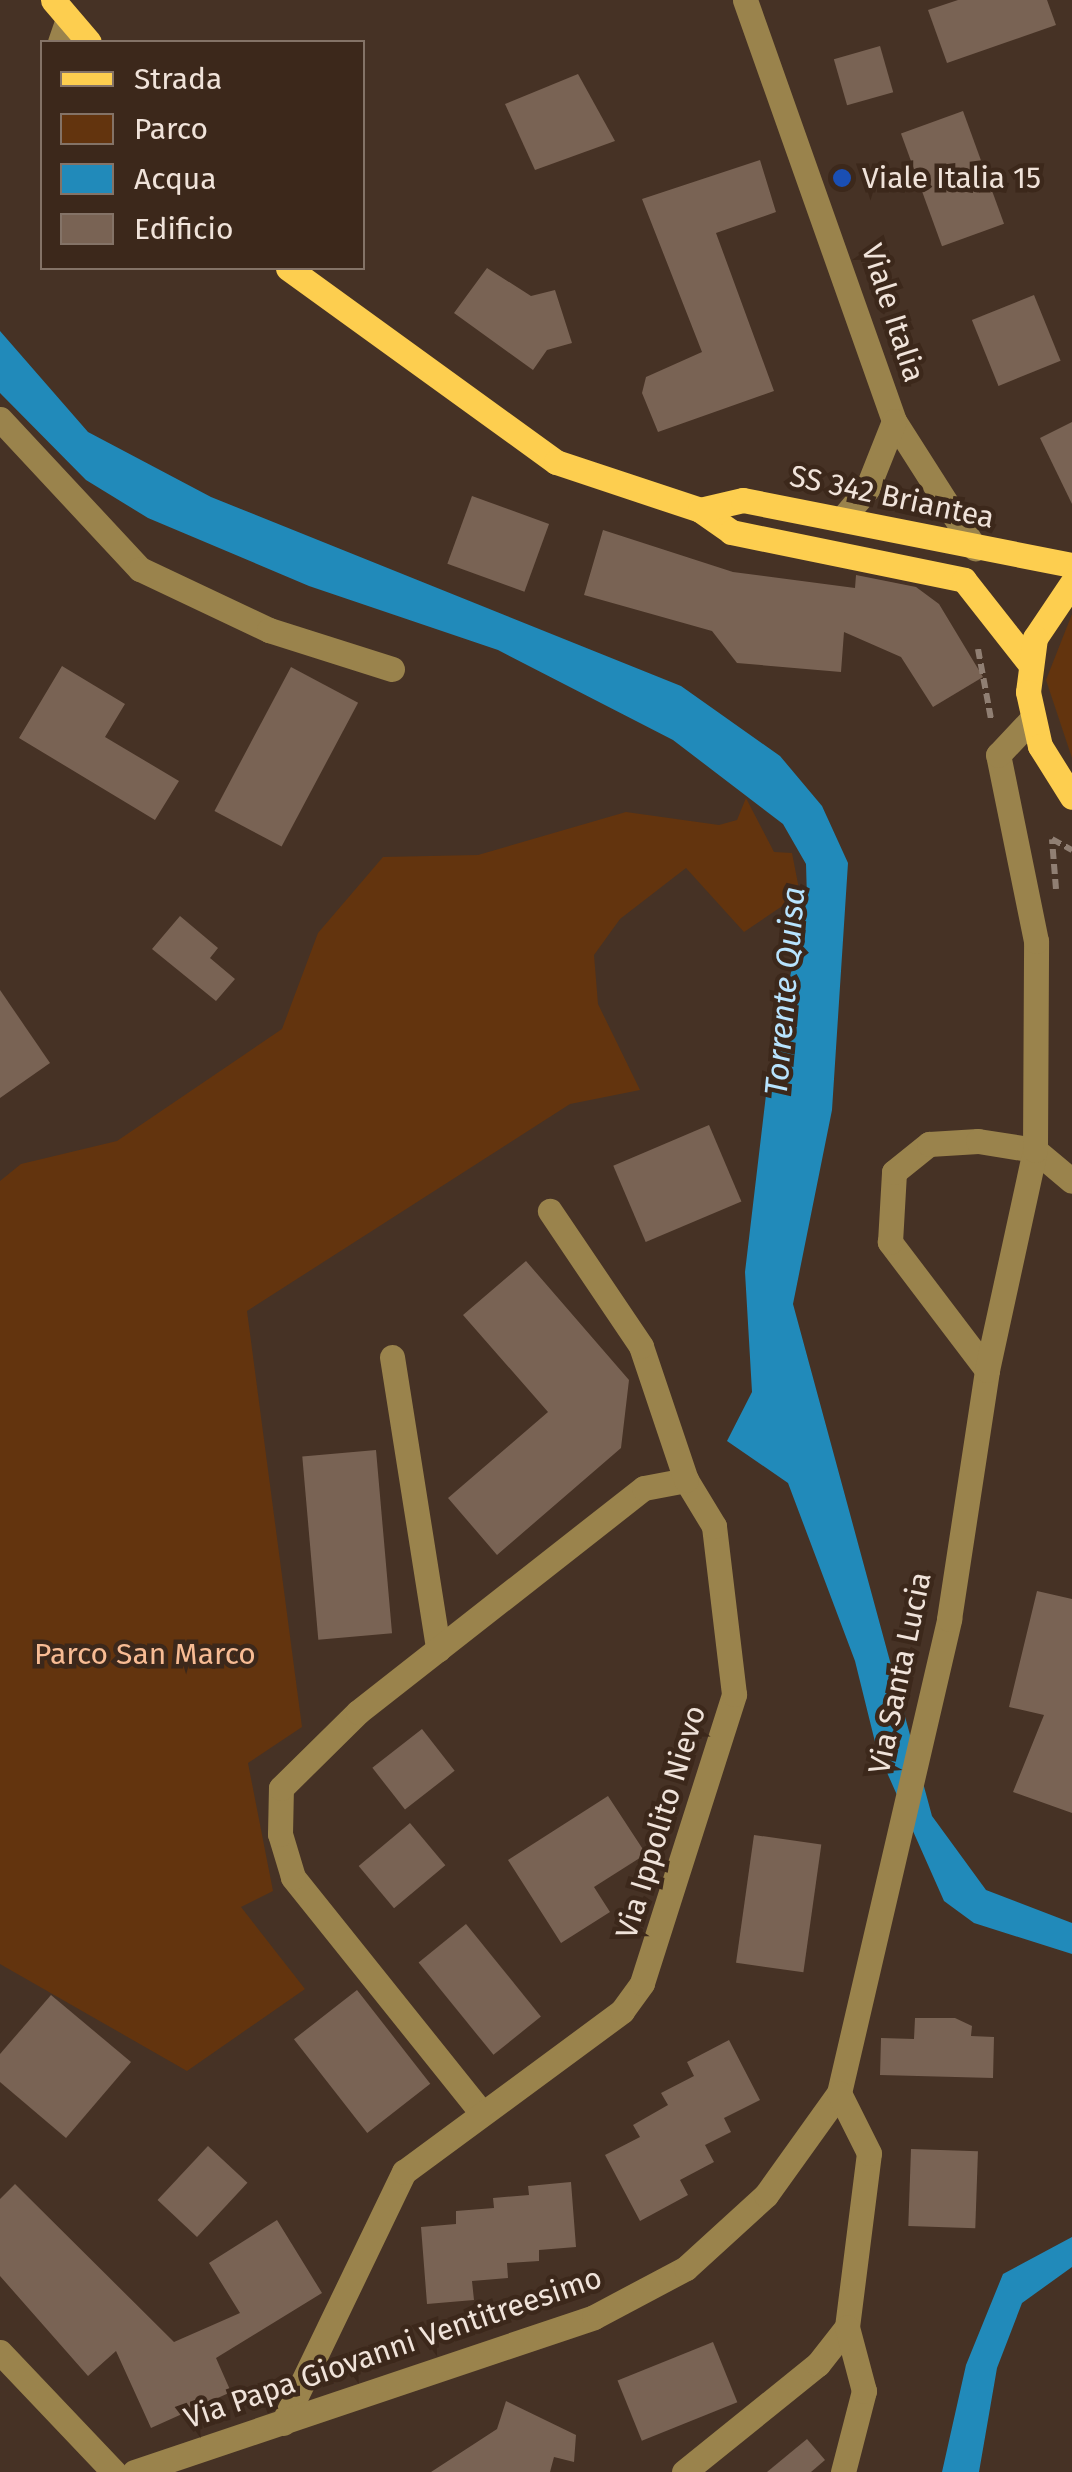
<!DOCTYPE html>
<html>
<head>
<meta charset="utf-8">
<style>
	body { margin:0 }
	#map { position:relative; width:1072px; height:2472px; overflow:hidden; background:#463225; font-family:"Fira Sans",sans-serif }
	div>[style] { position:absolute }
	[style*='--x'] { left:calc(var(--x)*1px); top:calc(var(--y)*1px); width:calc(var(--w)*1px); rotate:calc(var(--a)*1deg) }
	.green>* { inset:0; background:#63340e }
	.water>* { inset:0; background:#218aba }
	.building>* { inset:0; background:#796354; transform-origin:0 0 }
	.path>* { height:6px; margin-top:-3px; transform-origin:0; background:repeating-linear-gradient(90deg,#907f73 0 10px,transparent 0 15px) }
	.minor>* { height:25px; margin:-12.5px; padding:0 12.5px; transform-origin:12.5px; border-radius:12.5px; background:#9a834c }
	.major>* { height:25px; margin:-12.5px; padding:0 12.5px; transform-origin:12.5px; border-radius:12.5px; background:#fdce4f }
	.dots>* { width:28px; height:28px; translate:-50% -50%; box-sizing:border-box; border:5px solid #3c281b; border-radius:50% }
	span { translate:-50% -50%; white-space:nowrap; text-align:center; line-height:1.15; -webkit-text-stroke:9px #3c281b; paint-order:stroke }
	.poi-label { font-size:30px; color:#f0e3da }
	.left { translate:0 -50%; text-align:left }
	.street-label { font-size:30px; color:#f0e3da }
	.park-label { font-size:30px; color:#f8bc94 }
	.water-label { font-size:32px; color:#b8e4ff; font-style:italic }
	.legend { position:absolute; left:40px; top:40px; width:325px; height:230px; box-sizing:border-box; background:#3c281b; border:2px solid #847367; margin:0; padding:12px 18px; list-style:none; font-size:30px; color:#f0e3da }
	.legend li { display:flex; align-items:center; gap:20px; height:50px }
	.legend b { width:50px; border:2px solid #847367 }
</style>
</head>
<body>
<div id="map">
	<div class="green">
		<i style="clip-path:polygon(1072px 614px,1072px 758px,1046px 680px)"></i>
		<i style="clip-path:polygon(746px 798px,774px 852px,792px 853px,800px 894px,744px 932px,686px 868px,620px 919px,594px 955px,598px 1004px,640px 1090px,570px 1104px,247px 1311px,302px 1727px,248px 1763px,273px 1891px,241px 1907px,305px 1989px,187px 2071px,0 1964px,0 1181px,21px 1164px,117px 1141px,282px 1029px,318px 933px,383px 857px,478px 855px,626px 812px,719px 825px,737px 820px)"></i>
	</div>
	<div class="water">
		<i style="clip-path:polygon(0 331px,88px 432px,211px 497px,681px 686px,780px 756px,822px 806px,848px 863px,832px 1110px,793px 1304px,932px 1816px,986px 1890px,1072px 1923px,1072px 1954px,974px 1923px,944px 1901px,877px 1750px,855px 1661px,788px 1483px,727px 1441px,752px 1392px,745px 1272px,768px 1078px,807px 899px,806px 864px,783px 824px,673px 740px,498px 650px,309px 586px,148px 518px,86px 480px,0 393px)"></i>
		<i style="clip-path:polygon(1072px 2237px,1072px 2267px,1022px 2303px,997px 2368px,979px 2472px,942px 2472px,966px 2365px,1003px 2274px)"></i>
	</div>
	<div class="building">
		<i style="clip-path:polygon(958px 0,1047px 0,1056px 25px,947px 63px,928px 10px)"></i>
		<i style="left:880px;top:46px;width:48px;height:48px;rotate:74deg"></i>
		<i style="clip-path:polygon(578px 74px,615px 141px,535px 170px,505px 104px)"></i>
		<i style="left:963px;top:111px;width:120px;height:66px;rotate:70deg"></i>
		<i style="clip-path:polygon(760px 160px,776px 212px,716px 233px,774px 391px,658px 432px,642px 393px,646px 377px,702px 352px,642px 199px)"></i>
		<i style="clip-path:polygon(487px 268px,531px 296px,555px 290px,572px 343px,547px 350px,533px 370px,454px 313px)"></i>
		<i style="left:1034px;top:295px;width:71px;height:67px;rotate:68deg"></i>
		<i style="clip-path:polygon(1072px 422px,1072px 504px,1040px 438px)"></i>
		<i style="left:472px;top:496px;width:82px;height:72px;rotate:20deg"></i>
		<i style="clip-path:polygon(603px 530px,733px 572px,855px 588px,856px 575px,916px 587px,939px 604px,983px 677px,933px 707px,901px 657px,844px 632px,841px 672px,737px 663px,712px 631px,584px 595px)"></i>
		<i style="clip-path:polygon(62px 666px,125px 704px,105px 737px,179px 781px,155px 820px,19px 738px)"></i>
		<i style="left:291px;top:667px;width:76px;height:163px;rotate:28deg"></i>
		<i style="clip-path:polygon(180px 916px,218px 948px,210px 958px,235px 979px,216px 1001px,152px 949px)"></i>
		<i style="clip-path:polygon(0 990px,50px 1063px,0 1098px)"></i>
		<i style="left:709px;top:1125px;width:83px;height:104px;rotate:67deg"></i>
		<i style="clip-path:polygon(526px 1261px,629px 1380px,621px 1448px,497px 1555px,448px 1498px,548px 1412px,463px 1315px)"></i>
		<i style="left:376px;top:1450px;width:184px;height:74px;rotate:85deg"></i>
		<i style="clip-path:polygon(1037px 1591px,1072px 1599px,1072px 1813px,1013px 1792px,1044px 1715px,1009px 1707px)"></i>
		<i style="left:422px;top:1729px;width:53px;height:63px;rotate:52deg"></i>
		<i style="clip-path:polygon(608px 1796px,646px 1854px,594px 1887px,610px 1912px,561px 1943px,508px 1860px)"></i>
		<i style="left:410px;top:1823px;width:55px;height:67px;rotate:50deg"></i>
		<i style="left:754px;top:1835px;width:68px;height:129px;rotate:8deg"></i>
		<i style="left:466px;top:1924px;width:119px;height:61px;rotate:51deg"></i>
		<i style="left:357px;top:1990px;width:119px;height:80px;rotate:52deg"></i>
		<i style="clip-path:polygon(51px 1995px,131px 2062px,66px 2138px,0 2082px,0 2054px)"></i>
		<i style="clip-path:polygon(915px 2018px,955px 2018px,972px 2026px,971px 2036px,994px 2037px,993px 2078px,880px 2075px,881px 2038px,914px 2039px)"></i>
		<i style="clip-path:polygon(729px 2040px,760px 2100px,724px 2118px,731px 2132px,705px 2145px,714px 2162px,680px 2180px,688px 2195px,640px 2221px,605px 2155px,640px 2137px,633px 2125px,668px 2105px,661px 2093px,694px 2076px,687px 2062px)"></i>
		<i style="left:208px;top:2146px;width:54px;height:74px;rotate:43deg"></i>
		<i style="left:911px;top:2149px;width:67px;height:77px;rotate:2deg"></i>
		<i style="clip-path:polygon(571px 2182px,576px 2247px,539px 2250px,539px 2261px,507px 2263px,508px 2278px,472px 2281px,474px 2300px,427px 2304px,421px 2227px,456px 2224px,456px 2211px,494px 2208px,493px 2198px,529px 2195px,528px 2186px)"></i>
		<i style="clip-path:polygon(15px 2184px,174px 2342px,240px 2313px,209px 2263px,277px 2220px,322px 2293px,216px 2358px,231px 2392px,151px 2428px,116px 2351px,88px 2376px,0 2276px,0 2199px)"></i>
		<i style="left:713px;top:2342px;width:65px;height:103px;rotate:68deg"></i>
		<i style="clip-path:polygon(506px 2401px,576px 2435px,574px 2462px,554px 2457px,550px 2472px,431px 2472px,497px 2429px)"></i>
		<i style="clip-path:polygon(807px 2439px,825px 2460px,811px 2472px,767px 2472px)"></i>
	</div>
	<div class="path">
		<i style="--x:978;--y:649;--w:71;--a:79.5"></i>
		<i style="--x:1056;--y:889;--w:50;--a:-94.6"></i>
		<i style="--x:1052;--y:839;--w:23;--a:29"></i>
	</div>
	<div class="minor">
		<i style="--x:745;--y:0;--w:447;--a:70.5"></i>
		<i style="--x:894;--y:421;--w:151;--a:57.5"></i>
		<i style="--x:60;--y:42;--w:24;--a:-71"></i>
		<i style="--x:0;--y:419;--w:205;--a:47"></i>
		<i style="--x:140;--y:569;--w:143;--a:25.3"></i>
		<i style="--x:269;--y:630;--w:129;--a:17.6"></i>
		<i style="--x:842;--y:519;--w:39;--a:-50"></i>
		<i style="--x:867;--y:489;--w:73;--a:-68.3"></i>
		<i style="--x:392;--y:1357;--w:296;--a:81"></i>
		<i style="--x:987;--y:1370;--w:161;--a:-127.2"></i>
		<i style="--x:890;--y:1242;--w:70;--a:-86.7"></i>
		<i style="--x:894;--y:1172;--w:45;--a:-38.7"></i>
		<i style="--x:929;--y:1144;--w:49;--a:-3.5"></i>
		<i style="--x:978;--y:1141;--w:58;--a:9"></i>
		<i style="--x:1035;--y:1150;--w:48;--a:40"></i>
		<i style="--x:481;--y:2112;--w:301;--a:-128.7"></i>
		<i style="--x:293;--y:1877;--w:45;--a:-106.8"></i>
		<i style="--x:280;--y:1834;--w:46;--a:-88.8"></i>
		<i style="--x:281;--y:1788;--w:108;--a:-44.6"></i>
		<i style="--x:358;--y:1712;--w:363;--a:-38.1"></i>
		<i style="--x:644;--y:1488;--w:43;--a:-10.8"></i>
		<i style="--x:0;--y:2352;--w:166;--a:46.5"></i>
		<i style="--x:283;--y:2423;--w:279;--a:-64.3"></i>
		<i style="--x:404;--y:2172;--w:271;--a:-36.4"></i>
		<i style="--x:622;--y:2011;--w:34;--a:-54"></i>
		<i style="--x:642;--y:1983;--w:303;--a:-72.3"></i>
		<i style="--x:734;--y:1694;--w:169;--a:-96.8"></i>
		<i style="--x:714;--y:1526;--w:54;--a:-121.3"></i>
		<i style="--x:686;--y:1480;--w:141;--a:-108.6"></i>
		<i style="--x:641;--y:1346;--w:163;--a:-124"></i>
		<i style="--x:134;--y:2472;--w:485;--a:-18.6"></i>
		<i style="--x:594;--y:2317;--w:104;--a:-28"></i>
		<i style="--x:686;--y:2268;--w:108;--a:-42.4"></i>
		<i style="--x:766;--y:2195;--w:125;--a:-54.4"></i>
		<i style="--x:839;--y:2093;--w:487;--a:-76.9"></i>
		<i style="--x:949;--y:1619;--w:252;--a:-81.3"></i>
		<i style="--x:987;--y:1370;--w:225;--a:-77.7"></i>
		<i style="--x:1035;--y:1150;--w:209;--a:-89.7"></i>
		<i style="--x:1036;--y:941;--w:190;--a:-101.5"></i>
		<i style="--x:998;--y:755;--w:48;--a:-46.7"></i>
		<i style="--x:684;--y:2472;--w:172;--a:-38.9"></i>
		<i style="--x:818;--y:2364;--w:47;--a:-51.9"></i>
		<i style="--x:847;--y:2327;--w:175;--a:-82.8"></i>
		<i style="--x:869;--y:2153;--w:67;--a:-116.6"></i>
		<i style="--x:843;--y:2472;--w:84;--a:-75.5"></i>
		<i style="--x:864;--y:2391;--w:66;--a:-104.9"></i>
	</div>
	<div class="major">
		<i style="--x:53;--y:0;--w:55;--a:49.4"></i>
		<i style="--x:288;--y:268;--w:331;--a:35.9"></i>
		<i style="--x:556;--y:462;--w:152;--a:18.4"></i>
		<i style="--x:700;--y:510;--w:38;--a:35"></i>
		<i style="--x:731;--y:532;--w:238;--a:11.6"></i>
		<i style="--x:964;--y:580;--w:107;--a:51.8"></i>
		<i style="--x:700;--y:510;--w:44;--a:-13.1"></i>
		<i style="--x:743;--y:500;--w:335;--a:11.2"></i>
		<i style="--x:1072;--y:583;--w:66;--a:123.9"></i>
		<i style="--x:1035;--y:638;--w:54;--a:97.4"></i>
		<i style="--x:1028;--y:692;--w:55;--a:77.5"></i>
		<i style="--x:1040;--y:746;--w:60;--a:57.9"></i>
	</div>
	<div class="dots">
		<i style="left:842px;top:178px;background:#1a4fb4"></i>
	</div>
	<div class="poi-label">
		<span class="left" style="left:862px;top:178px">Viale Italia 15</span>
	</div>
	<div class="street-label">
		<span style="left:893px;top:313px;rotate:72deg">Viale Italia</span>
		<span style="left:892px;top:497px;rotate:12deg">SS 342 Briantea</span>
		<span style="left:900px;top:1673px;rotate:-78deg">Via Santa Lucia</span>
		<span style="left:661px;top:1822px;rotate:-73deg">Via Ippolito Nievo</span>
		<span style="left:393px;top:2348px;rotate:-19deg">Via Papa Giovanni Ventitreesimo</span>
	</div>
	<div class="park-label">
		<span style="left:145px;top:1654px">Parco San Marco</span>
	</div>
	<div class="water-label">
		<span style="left:785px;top:991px;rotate:-85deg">Torrente Quisa</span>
	</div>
	<ul class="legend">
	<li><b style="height:12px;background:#fdce4f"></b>Strada</li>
	<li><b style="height:28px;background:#63340e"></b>Parco</li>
	<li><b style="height:28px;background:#218aba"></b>Acqua</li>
	<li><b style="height:28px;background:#796354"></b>Edificio</li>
	</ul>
</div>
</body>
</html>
